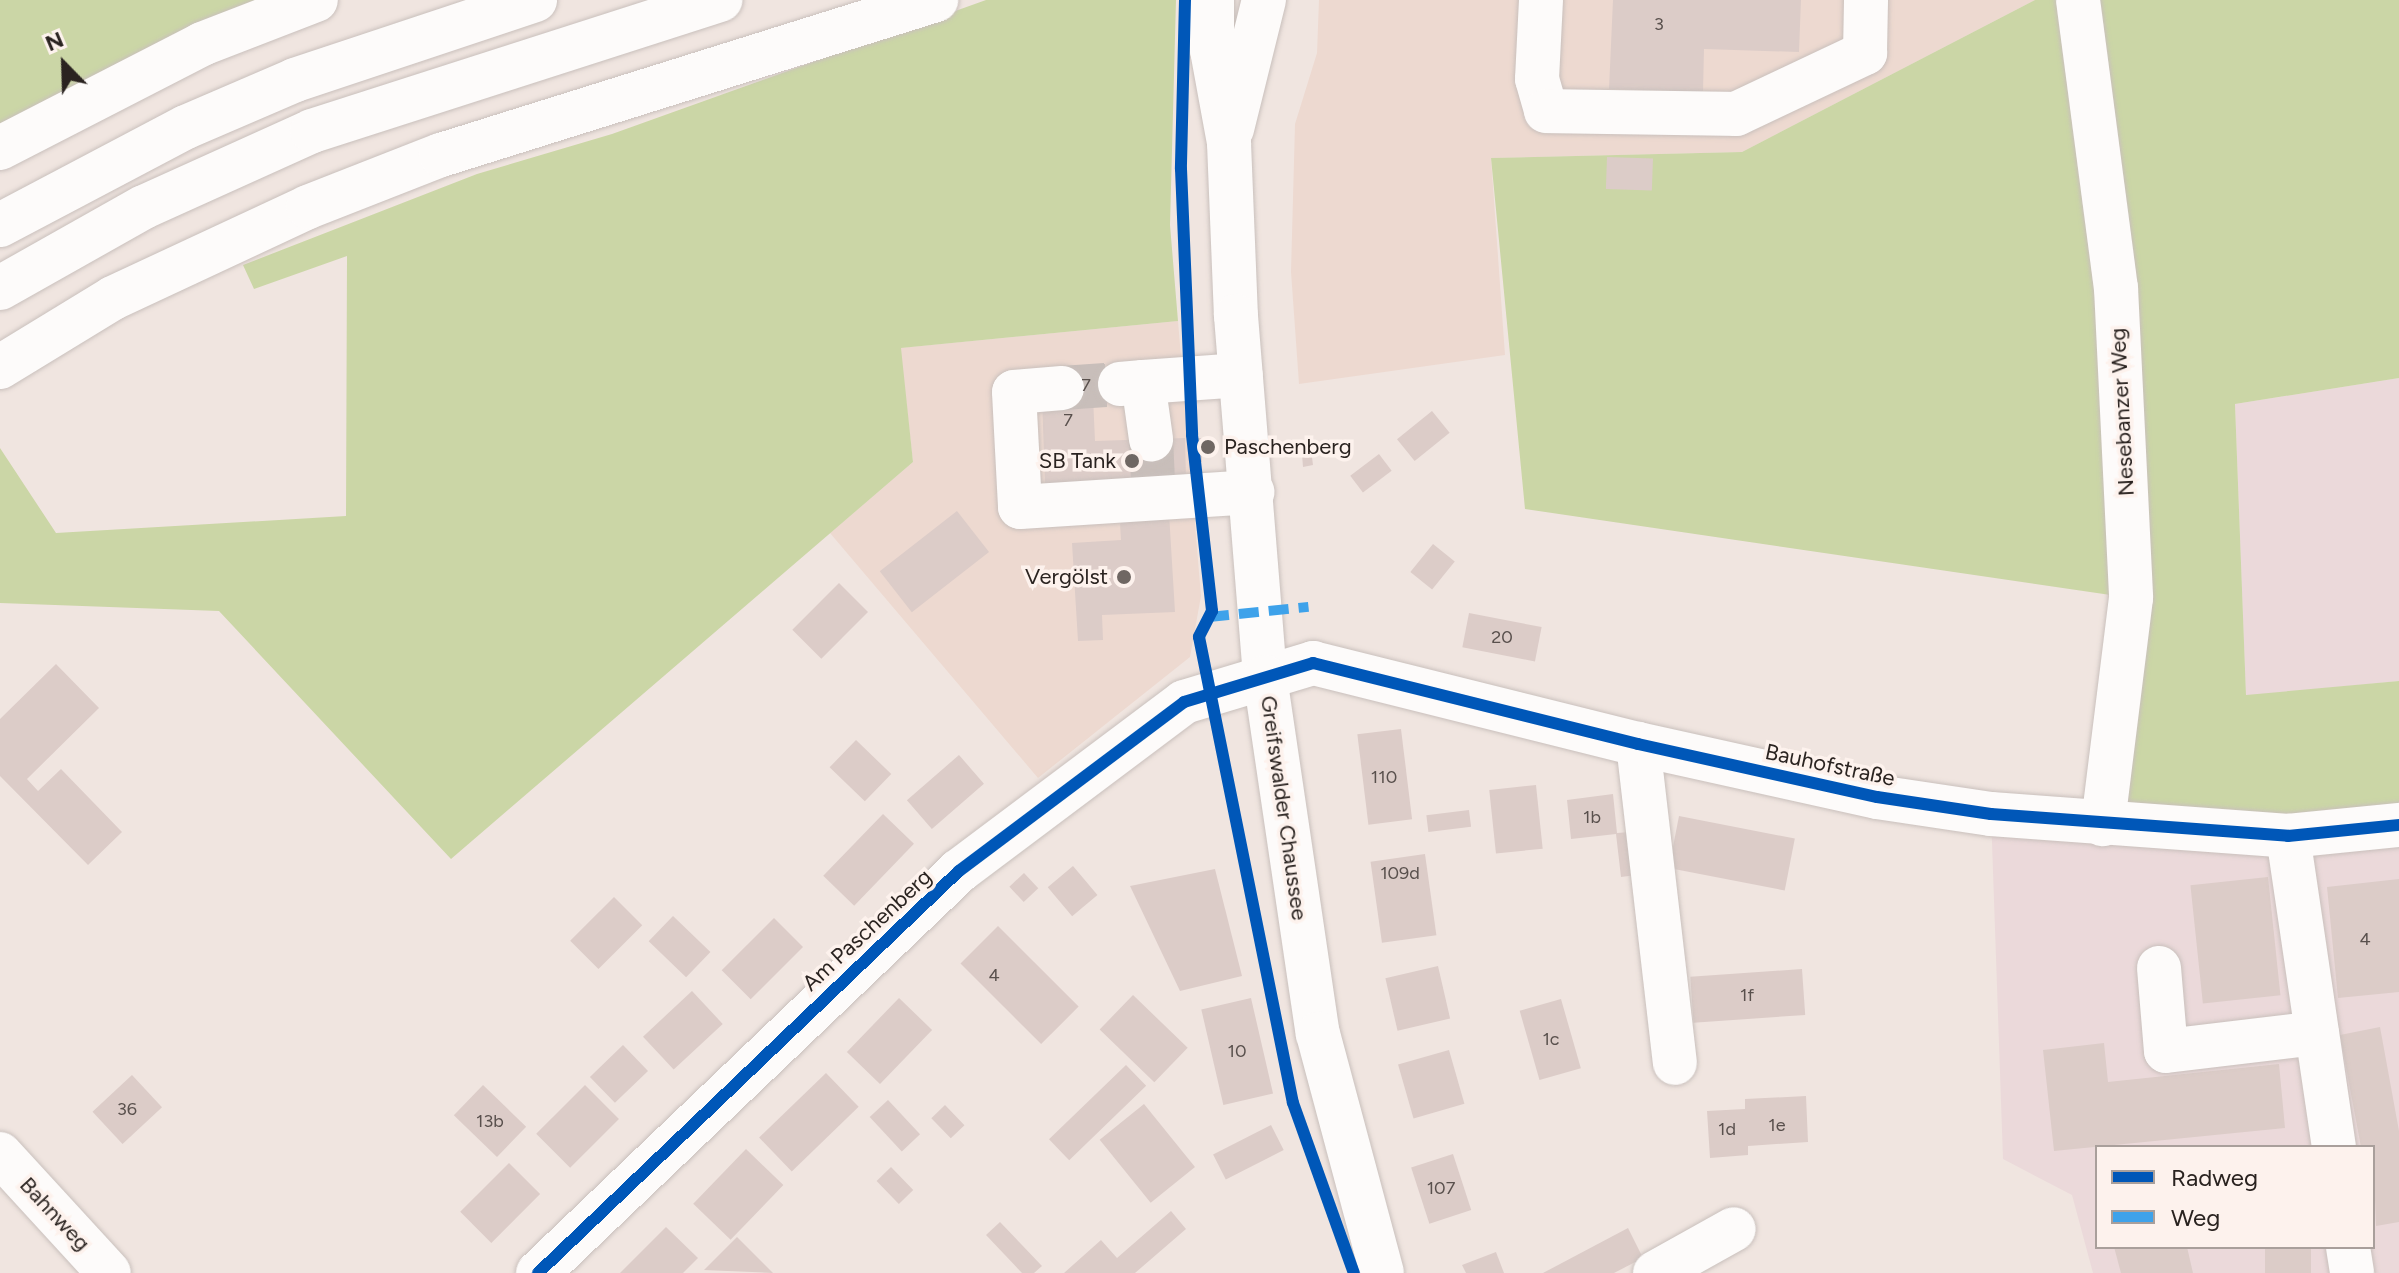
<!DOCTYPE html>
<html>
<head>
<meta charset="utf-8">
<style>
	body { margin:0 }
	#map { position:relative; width:2399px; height:1273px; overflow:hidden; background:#f0e5e0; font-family:Figtree,sans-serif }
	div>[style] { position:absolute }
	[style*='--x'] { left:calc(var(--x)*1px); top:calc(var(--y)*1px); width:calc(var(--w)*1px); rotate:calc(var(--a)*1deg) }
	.built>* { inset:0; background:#edd9d0 }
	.industrial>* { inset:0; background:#ebd9da }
	.green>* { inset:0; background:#cbd6a6 }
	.building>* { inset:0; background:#dcccc8; transform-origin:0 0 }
	.minor-tunnel>* { height:44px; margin-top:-22px; transform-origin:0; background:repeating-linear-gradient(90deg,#c8beba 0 44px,transparent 0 66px) }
	.roads { filter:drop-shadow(0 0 2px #c9c0bc) drop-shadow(0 0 2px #c9c0bc) }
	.minor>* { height:44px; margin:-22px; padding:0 22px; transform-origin:22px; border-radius:22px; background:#fdfbfa }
	.major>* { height:44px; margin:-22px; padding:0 22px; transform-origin:22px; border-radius:22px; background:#fdfbfa }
	.highway>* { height:44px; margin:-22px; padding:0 22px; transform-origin:22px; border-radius:22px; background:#fdfbfa }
	.quiet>* { height:10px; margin-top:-5px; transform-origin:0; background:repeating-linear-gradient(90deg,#3ea2ea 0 20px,transparent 0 30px) }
	.cycleway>* { height:12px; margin:-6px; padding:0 6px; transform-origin:6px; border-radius:6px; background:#0057b8 }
	.dots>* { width:22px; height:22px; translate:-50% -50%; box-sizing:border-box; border:4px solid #fdf2ed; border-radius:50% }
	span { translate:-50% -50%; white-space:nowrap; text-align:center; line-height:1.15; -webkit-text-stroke:7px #fdf2ed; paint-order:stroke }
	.number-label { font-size:18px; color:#59504d }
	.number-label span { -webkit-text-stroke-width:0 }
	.street-label { font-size:22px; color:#2a2320 }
	.poi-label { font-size:22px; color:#2a2320 }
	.left { translate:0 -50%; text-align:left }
	.right { translate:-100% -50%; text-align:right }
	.legend { position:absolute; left:2095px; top:1145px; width:280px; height:104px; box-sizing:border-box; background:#fdf2ed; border:2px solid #a99f9b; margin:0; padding:10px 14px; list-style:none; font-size:24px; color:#2a2320 }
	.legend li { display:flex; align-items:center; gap:16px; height:40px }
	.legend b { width:40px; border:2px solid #a99f9b }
	.north { position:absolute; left:24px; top:24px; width:80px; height:80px; -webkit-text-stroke:6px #fdf2ed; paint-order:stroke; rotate:337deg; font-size:22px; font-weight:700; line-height:32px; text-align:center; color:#2a2320 }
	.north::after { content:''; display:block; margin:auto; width:28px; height:36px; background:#2a2320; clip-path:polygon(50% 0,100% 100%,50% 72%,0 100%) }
</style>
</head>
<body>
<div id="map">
	<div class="built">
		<i style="clip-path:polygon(1319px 0,2035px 0,1742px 152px,1491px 158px,1505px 355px,1299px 384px,1291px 272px,1295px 124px,1317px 53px)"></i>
		<i style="clip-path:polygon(1178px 321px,1201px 596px,1190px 657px,1038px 778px,830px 533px,913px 462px,900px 348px)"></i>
	</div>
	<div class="industrial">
		<i style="clip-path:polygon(2399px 378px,2399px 681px,2246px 696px,2235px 404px)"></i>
		<i style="clip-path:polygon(evenodd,1991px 814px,2399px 825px,2399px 1273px,2093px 1273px,2072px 1195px,2003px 1159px,1991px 814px,2097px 1147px,2373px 1147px,2373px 1247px,2097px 1247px,2097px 1147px)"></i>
	</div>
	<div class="green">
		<i style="clip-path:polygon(0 0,316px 0,0 148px)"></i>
		<i style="clip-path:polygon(986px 0,1176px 0,1170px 225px,1178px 321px,901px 348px,913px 462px,451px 859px,219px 611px,0 603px,0 448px,56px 533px,346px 516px,347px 256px,254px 289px,243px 265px,477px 174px,612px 134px)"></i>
		<i style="clip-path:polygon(2035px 0,2399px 0,2399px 378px,2235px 404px,2246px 695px,2399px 681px,2399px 825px,2103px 824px,2131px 598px,1525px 509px,1491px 158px,1742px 152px)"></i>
	</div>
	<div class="building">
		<i style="clip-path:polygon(1613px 0,1801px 0,1799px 52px,1704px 49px,1703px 92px,1609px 89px)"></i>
		<i style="left:1607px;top:157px;width:46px;height:32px;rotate:2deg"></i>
		<i style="clip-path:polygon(1119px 369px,1120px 396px,1093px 397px,1095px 441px,1185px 438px,1186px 479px,1045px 484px,1042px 398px,1062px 371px)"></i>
		<i style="left:1432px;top:411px;width:28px;height:45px;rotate:51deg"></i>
		<i style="left:1194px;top:438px;width:8px;height:24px"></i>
		<i style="clip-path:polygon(1310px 441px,1313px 465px,1303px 467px,1301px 442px)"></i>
		<i style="left:1379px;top:454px;width:21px;height:36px;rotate:53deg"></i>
		<i style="left:957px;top:511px;width:52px;height:98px;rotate:52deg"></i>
		<i style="clip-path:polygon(1169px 513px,1175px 612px,1102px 615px,1103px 640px,1078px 641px,1072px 543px,1121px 540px,1120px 524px,1127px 516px)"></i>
		<i style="left:1433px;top:544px;width:28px;height:36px;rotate:39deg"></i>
		<i style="left:839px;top:583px;width:41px;height:66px;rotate:45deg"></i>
		<i style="left:1469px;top:613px;width:74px;height:35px;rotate:11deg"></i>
		<i style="clip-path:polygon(56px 664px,99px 708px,27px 779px,38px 791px,61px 769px,122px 832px,88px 865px,0 776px,0 719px)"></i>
		<i style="left:1401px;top:729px;width:91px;height:44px;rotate:83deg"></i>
		<i style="left:856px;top:740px;width:49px;height:38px;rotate:44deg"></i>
		<i style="left:959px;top:755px;width:38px;height:69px;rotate:49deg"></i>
		<i style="left:1536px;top:785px;width:64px;height:47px;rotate:84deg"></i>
		<i style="clip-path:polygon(1613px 794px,1617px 833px,1631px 832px,1636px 875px,1621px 877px,1616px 834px,1571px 839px,1567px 800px)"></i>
		<i style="left:1469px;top:810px;width:17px;height:43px;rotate:83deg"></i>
		<i style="left:883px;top:814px;width:43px;height:86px;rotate:44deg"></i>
		<i style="left:1679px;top:816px;width:118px;height:53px;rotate:11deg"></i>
		<i style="left:1425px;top:854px;width:82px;height:55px;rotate:82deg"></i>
		<i style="left:1073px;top:866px;width:38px;height:33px;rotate:50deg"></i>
		<i style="clip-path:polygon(1215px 869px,1242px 976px,1180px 991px,1130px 886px)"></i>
		<i style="left:1024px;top:873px;width:21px;height:20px;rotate:47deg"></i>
		<i style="left:2268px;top:877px;width:119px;height:78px;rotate:84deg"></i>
		<i style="clip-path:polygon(2399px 879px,2399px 992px,2338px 998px,2327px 887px)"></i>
		<i style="left:614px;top:897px;width:40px;height:62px;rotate:45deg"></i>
		<i style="left:673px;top:916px;width:52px;height:35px;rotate:44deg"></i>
		<i style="left:774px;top:918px;width:41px;height:74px;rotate:45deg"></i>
		<i style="left:998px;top:926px;width:114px;height:53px;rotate:45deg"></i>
		<i style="left:1438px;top:966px;width:54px;height:54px;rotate:77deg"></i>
		<i style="left:1802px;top:969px;width:46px;height:112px;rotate:86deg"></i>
		<i style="left:692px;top:991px;width:45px;height:67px;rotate:47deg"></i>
		<i style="left:1133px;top:995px;width:76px;height:48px;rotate:44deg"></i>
		<i style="left:899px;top:998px;width:46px;height:75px;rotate:44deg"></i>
		<i style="left:1251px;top:998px;width:98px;height:51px;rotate:77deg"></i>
		<i style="left:1561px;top:999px;width:72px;height:43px;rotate:74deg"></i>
		<i style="clip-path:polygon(2380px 1027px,2399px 1131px,2399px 1222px,2376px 1226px,2373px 1147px,2361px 1147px,2340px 1035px)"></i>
		<i style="clip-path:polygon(2104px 1043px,2108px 1082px,2279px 1064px,2285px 1128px,2054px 1151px,2043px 1050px)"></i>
		<i style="left:623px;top:1045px;width:36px;height:46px;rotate:46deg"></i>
		<i style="left:1449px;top:1050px;width:56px;height:53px;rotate:74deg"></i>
		<i style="left:1126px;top:1065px;width:29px;height:107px;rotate:46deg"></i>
		<i style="left:826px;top:1073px;width:47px;height:93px;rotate:46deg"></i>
		<i style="left:132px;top:1075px;width:44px;height:54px;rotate:47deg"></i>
		<i style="left:483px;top:1085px;width:60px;height:42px;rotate:44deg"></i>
		<i style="left:585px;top:1085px;width:48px;height:69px;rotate:45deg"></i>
		<i style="clip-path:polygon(1806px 1096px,1808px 1142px,1748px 1146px,1748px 1155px,1710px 1158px,1707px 1111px,1745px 1109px,1745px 1099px)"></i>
		<i style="left:888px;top:1100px;width:47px;height:25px;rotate:47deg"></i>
		<i style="left:1144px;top:1104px;width:81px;height:57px;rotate:51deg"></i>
		<i style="left:945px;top:1105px;width:28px;height:19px;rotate:46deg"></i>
		<i style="left:1271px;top:1125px;width:28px;height:65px;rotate:63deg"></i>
		<i style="left:746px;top:1149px;width:52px;height:76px;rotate:44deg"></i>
		<i style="left:1453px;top:1154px;width:59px;height:44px;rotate:72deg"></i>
		<i style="left:509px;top:1163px;width:44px;height:69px;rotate:45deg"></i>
		<i style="left:891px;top:1167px;width:32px;height:20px;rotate:46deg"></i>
		<i style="clip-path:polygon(1171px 1211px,1186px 1229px,1135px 1273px,1064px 1273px,1101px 1240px,1117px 1258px)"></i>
		<i style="clip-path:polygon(1000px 1222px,1042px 1266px,1034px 1273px,1022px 1273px,986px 1235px)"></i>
		<i style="clip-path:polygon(666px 1227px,698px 1258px,683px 1273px,620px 1273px)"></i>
		<i style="clip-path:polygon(1628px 1228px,1643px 1258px,1614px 1273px,1543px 1273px)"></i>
		<i style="clip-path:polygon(737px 1237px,773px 1273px,704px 1270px)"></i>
		<i style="clip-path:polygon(2114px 1247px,2187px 1247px,2193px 1273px,2121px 1273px)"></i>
		<i style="left:2265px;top:1247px;width:46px;height:26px"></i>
		<i style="clip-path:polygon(1496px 1252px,1504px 1273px,1466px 1273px,1462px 1265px)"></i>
	</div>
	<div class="minor-tunnel">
		<i style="--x:1062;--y:388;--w:58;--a:-3.9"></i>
		<i style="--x:1151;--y:439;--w:41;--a:87.2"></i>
	</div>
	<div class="roads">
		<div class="minor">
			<i style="--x:1541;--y:0;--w:79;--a:92.9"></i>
			<i style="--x:1537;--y:79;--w:33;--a:74"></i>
			<i style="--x:1546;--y:111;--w:190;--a:0.9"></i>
			<i style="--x:1736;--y:114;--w:143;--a:-25.3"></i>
			<i style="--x:1865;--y:53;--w:53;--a:-88.9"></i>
			<i style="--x:2078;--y:0;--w:290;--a:82.5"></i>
			<i style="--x:2116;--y:288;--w:310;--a:87.2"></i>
			<i style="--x:2131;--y:598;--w:228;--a:97.1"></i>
			<i style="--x:1143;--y:382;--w:98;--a:-4.1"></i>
			<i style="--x:1120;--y:384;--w:23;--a:-5"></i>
			<i style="--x:1143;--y:382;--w:58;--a:82"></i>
			<i style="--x:1062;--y:388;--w:48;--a:175.2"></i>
			<i style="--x:1014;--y:392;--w:115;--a:87"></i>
			<i style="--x:1020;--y:507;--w:233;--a:-3.7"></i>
			<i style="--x:1638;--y:744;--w:321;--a:83.4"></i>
			<i style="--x:2288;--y:836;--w:314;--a:81.6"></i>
			<i style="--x:2159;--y:968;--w:83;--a:85.2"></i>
			<i style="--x:2166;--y:1051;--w:152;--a:-6.8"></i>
			<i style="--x:0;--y:1154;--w:161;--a:47.5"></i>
			<i style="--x:2348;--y:1247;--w:26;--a:81"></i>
			<i style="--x:538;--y:1273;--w:582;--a:-43.68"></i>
			<i style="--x:959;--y:871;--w:281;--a:-36.9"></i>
			<i style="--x:1184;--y:702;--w:135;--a:-16.8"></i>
			<i style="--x:1313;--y:663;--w:335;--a:14"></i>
			<i style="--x:1638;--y:744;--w:245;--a:12.5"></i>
			<i style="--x:1877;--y:797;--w:115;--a:8.5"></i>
			<i style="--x:1991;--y:814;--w:298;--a:4.2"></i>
			<i style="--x:2288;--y:836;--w:112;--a:-5.7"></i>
			<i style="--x:1655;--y:1273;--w:90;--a:-29.1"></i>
		</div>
		<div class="major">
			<i style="--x:1212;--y:0;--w:50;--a:90"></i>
			<i style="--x:1212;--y:50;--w:95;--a:79.6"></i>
			<i style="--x:1229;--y:143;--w:173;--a:87.7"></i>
			<i style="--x:1236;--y:316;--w:362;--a:85.4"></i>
			<i style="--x:1265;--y:677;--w:361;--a:81.6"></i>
			<i style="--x:1318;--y:1034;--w:247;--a:75"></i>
			<i style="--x:1232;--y:129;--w:133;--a:-76.1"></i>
		</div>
		<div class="highway">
			<i style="--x:0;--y:148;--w:227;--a:-27.2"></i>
			<i style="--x:202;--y:44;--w:122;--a:-21.1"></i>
			<i style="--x:0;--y:225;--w:210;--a:-27.8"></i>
			<i style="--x:186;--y:127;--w:119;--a:-23.3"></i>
			<i style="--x:295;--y:80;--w:253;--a:-18.4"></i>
			<i style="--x:0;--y:288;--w:165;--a:-29.4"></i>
			<i style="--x:144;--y:207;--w:184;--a:-24.3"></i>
			<i style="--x:312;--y:131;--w:429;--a:-17.8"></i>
			<i style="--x:0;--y:367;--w:132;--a:-31.4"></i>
			<i style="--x:113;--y:298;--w:215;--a:-25"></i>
			<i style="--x:308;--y:207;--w:143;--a:-21.4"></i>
			<i style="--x:441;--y:155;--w:519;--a:-17.39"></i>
		</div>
	</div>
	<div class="quiet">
		<i style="--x:1209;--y:617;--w:100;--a:-5.8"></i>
	</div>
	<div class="cycleway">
		<i style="--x:1185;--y:0;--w:169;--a:91.4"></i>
		<i style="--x:1181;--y:169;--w:266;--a:87.6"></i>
		<i style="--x:1192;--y:435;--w:177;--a:83.5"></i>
		<i style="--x:1212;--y:611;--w:29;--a:117"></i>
		<i style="--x:1199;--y:637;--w:475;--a:78.6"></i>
		<i style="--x:1293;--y:1103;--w:181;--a:70.3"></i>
		<i style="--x:538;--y:1273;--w:582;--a:-43.68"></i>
		<i style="--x:959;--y:871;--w:281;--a:-36.9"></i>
		<i style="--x:1184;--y:702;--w:135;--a:-16.8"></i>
		<i style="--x:1313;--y:663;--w:335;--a:14"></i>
		<i style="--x:1638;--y:744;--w:245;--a:12.5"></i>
		<i style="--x:1877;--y:797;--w:115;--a:8.5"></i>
		<i style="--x:1991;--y:814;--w:298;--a:4.2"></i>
		<i style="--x:2288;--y:836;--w:112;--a:-5.7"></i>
	</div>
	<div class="dots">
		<i style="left:1208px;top:447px;background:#6f6763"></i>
		<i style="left:1132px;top:461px;background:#6f6763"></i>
		<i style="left:1124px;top:577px;background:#6f6763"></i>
	</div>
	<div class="number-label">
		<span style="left:1659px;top:24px">3</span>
		<span style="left:1086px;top:385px">7</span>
		<span style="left:1068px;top:420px">7</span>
		<span style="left:1502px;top:637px">20</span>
		<span style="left:1384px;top:777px">110</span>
		<span style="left:1592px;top:817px">1b</span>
		<span style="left:1400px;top:873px">109d</span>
		<span style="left:2365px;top:939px">4</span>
		<span style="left:994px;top:975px">4</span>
		<span style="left:1747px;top:995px">1f</span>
		<span style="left:1551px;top:1039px">1c</span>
		<span style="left:1237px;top:1051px">10</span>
		<span style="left:127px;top:1109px">36</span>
		<span style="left:490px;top:1121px">13b</span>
		<span style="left:1777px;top:1125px">1e</span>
		<span style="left:1727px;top:1129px">1d</span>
		<span style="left:1441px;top:1188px">107</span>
	</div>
	<div class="street-label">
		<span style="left:2122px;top:412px;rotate:-93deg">Nesebanzer Weg</span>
		<span style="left:1830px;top:765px;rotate:12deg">Bauhofstraße</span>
		<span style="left:1284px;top:808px;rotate:82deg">Greifswalder Chaussee</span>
		<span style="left:867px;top:930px;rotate:-43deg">Am Paschenberg</span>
		<span style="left:55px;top:1214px;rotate:47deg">Bahnweg</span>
	</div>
	<div class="poi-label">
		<span class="left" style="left:1224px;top:447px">Paschenberg</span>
		<span class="right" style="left:1116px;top:461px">SB Tank</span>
		<span class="right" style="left:1108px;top:577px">Vergölst</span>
	</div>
	<ul class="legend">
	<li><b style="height:10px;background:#0057b8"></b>Radweg</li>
	<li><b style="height:10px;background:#3ea2ea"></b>Weg</li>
	</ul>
	<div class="north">N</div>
</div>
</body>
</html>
